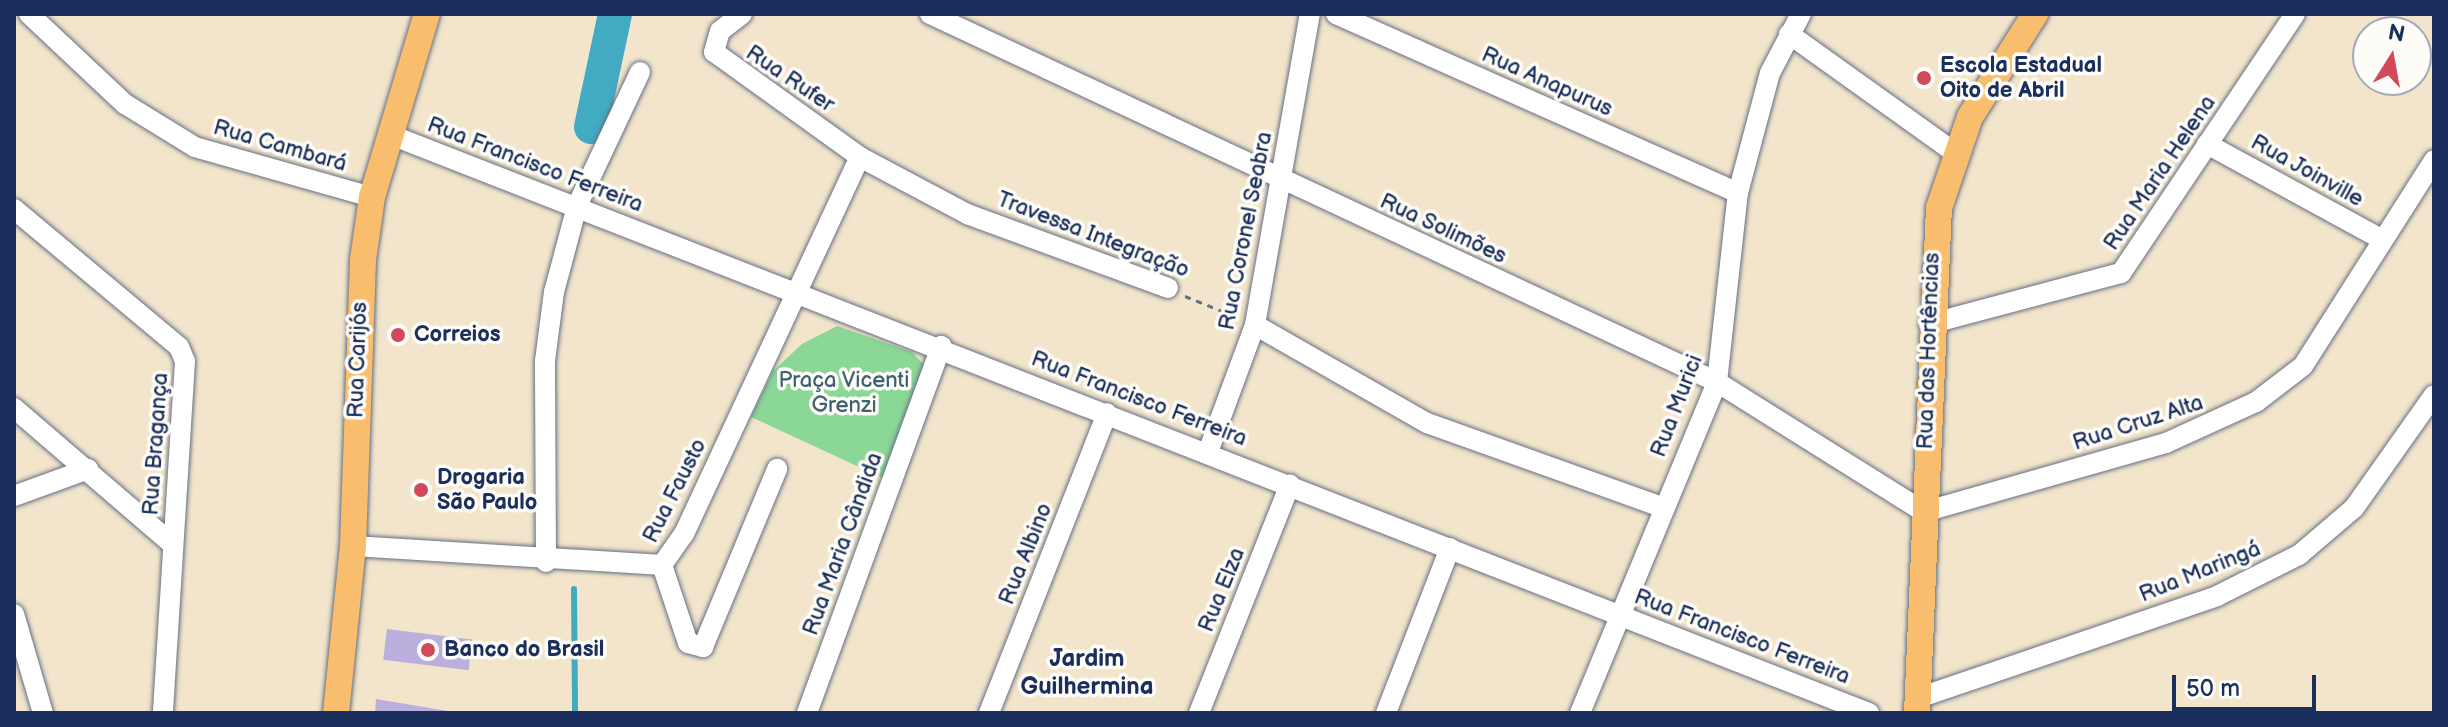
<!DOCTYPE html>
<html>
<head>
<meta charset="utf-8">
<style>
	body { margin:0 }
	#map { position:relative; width:2448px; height:727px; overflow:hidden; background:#f2e5cb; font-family:"Balsamiq Sans",sans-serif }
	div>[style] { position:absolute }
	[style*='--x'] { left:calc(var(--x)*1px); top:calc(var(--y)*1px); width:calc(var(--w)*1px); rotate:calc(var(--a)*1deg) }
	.green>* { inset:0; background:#8ad796 }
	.stream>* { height:6px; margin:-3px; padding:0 3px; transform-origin:3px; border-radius:3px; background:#42aac2 }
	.river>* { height:34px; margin:-17px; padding:0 17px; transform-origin:17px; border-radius:17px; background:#42aac2 }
	.building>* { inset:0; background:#bbafde; transform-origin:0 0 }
	.path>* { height:3px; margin-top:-1.5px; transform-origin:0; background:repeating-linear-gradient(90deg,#666f84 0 6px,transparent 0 12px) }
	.roads { filter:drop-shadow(0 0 2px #666f84) drop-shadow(0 0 2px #666f84) }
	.minor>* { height:20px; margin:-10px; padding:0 10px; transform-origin:10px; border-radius:10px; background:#fff }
	.major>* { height:26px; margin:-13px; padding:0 13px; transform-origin:13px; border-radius:13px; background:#f9be6d }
	.dots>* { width:22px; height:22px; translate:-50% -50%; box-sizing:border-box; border:4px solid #fdfcf7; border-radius:50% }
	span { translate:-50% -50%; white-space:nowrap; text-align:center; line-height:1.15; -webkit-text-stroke:7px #fdfcf7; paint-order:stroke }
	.poi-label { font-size:22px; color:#1b2f5e; font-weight:700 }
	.left { translate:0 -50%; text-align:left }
	.street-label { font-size:22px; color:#1b2f5e }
	.park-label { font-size:22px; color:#3c616f }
	.neighbourhood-label { font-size:24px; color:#1b2f5e; font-weight:700 }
	.frame { position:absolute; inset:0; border:16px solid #1b2f5e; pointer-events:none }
	.north { position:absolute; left:2352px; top:16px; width:80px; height:80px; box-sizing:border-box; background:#fdfcf7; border:2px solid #a3aaba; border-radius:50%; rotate:11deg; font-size:22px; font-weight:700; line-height:32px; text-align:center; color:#1b2f5e }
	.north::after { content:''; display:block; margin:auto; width:28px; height:36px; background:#d1495b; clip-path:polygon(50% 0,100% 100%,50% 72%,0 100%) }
	.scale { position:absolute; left:2172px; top:675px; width:144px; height:36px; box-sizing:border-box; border:4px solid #1b2f5e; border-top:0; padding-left:10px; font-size:24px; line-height:28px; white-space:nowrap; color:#1b2f5e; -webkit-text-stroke:6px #fdfcf7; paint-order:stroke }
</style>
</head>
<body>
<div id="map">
	<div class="green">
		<i style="clip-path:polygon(837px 326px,912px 352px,927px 368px,885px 479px,751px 417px,773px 371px,802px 344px)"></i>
	</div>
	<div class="stream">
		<i style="--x:574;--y:589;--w:124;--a:89.5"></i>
	</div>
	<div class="river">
		<i style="--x:591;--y:127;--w:116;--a:-78"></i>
	</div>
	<div class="building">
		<i style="left:387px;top:629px;width:86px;height:31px;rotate:7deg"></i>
		<i style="clip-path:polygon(376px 699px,448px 711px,448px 713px,375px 713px)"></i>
	</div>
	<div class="path">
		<i style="--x:1185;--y:296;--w:56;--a:22"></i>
	</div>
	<div class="roads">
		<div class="minor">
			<i style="--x:29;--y:14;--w:132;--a:43.2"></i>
			<i style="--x:125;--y:104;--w:82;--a:31.6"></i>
			<i style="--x:195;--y:147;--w:184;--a:15.8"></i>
			<i style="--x:742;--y:14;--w:28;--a:142"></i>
			<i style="--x:720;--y:31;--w:22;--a:106"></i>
			<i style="--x:714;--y:52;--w:180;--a:35.7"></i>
			<i style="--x:860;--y:157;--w:121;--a:28"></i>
			<i style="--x:967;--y:214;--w:214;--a:20.2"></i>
			<i style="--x:930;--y:14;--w:869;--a:25.06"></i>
			<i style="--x:1717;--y:382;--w:244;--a:32.1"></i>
			<i style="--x:1924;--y:512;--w:252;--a:-15.9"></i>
			<i style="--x:2166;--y:443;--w:99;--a:-24.5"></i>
			<i style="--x:2256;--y:402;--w:59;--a:-37.5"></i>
			<i style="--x:2303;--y:366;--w:244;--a:-57.5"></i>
			<i style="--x:1336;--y:14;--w:440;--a:24"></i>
			<i style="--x:1789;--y:34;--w:203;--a:35.6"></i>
			<i style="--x:391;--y:135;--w:1587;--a:21.36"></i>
			<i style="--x:2207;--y:144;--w:200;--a:28.6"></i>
			<i style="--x:14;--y:209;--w:215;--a:39.9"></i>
			<i style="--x:179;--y:347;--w:15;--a:67"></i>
			<i style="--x:185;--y:361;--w:353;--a:93.6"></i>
			<i style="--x:1929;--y:324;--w:199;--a:-14.9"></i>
			<i style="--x:2121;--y:273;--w:312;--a:-56.1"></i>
			<i style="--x:1255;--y:325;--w:198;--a:29.7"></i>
			<i style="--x:1427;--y:423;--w:250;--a:19.7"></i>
			<i style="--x:14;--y:408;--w:210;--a:40.7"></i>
			<i style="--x:1208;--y:452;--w:135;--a:-69.7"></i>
			<i style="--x:1255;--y:325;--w:316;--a:-80"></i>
			<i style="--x:14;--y:496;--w:79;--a:-20"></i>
			<i style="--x:353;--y:546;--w:310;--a:3.5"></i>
			<i style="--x:662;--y:565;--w:38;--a:-55"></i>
			<i style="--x:684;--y:534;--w:416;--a:-65"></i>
			<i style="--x:546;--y:562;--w:201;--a:-90.3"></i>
			<i style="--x:545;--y:361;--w:70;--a:-82.6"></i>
			<i style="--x:554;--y:292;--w:89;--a:-75"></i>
			<i style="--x:577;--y:206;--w:148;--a:-64.8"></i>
			<i style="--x:662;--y:565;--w:82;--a:71.6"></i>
			<i style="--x:688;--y:643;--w:16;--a:15"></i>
			<i style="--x:703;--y:647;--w:193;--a:-67.4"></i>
			<i style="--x:14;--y:614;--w:103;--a:73.7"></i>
			<i style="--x:1918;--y:698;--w:316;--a:-18.8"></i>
			<i style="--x:2217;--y:596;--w:92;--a:-26.6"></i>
			<i style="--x:2299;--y:555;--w:72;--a:-40.5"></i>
			<i style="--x:2354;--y:508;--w:138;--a:-54.7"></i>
			<i style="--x:807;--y:713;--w:391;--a:-69.9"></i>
			<i style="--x:989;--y:713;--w:322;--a:-68.5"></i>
			<i style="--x:1199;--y:713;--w:246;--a:-68.3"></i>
			<i style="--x:1386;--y:713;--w:177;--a:-68.8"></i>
			<i style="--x:1580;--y:713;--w:358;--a:-67.5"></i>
			<i style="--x:1717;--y:382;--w:190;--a:-83.7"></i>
			<i style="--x:1738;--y:193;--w:124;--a:-75.1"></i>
			<i style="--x:1770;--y:73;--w:67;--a:-62.3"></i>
		</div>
		<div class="major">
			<i style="--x:336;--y:713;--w:168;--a:-84.2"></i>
			<i style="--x:353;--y:546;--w:286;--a:-88"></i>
			<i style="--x:363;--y:260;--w:64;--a:-81.9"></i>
			<i style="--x:372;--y:197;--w:191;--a:-73.3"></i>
			<i style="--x:1917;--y:713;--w:505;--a:-87.51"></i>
			<i style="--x:1939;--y:208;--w:96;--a:-71.2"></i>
			<i style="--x:1970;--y:117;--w:122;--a:-57.7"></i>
		</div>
	</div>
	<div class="dots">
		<i style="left:1924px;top:78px;background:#d1495b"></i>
		<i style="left:398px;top:335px;background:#d1495b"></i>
		<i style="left:421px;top:490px;background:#d1495b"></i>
		<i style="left:428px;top:650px;background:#d1495b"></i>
	</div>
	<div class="poi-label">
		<span class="left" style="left:1940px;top:78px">Escola Estadual<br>Oito de Abril</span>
		<span class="left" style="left:414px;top:335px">Correios</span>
		<span class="left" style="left:437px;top:490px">Drogaria<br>São Paulo</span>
		<span class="left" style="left:444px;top:650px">Banco do Brasil</span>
	</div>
	<div class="street-label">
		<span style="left:790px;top:79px;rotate:34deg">Rua Rufer</span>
		<span style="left:1547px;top:82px;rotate:24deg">Rua Anapurus</span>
		<span style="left:280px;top:146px;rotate:16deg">Rua Cambará</span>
		<span style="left:535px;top:165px;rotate:21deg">Rua Francisco Ferreira</span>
		<span style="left:2307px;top:171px;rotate:29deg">Rua Joinville</span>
		<span style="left:2160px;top:173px;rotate:-56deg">Rua Maria Helena</span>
		<span style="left:1443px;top:229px;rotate:25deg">Rua Solimões</span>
		<span style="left:1246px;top:231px;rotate:-79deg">Rua Coronel Seabra</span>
		<span style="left:1093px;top:235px;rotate:21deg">Travessa Integração</span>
		<span style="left:1929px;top:351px;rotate:-88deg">Rua das Hortências</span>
		<span style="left:358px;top:360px;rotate:-88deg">Rua Carijós</span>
		<span style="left:1139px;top:399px;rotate:21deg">Rua Francisco Ferreira</span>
		<span style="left:1677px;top:406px;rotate:-69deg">Rua Murici</span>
		<span style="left:2138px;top:423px;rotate:-18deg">Rua Cruz Alta</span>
		<span style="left:156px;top:444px;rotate:-86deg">Rua Bragança</span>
		<span style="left:675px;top:491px;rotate:-63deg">Rua Fausto</span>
		<span style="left:843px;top:544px;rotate:-70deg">Rua Maria Cândida</span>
		<span style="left:1026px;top:554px;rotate:-68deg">Rua Albino</span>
		<span style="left:2200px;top:572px;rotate:-22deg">Rua Maringá</span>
		<span style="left:1222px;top:590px;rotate:-68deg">Rua Elza</span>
		<span style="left:1742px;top:637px;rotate:21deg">Rua Francisco Ferreira</span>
	</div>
	<div class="park-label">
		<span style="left:844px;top:393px">Praça Vicenti<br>Grenzi</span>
	</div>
	<div class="neighbourhood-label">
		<span style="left:1087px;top:673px">Jardim<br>Guilhermina</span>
	</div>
	<div class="frame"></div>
	<div class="north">N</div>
	<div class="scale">50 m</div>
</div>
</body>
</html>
